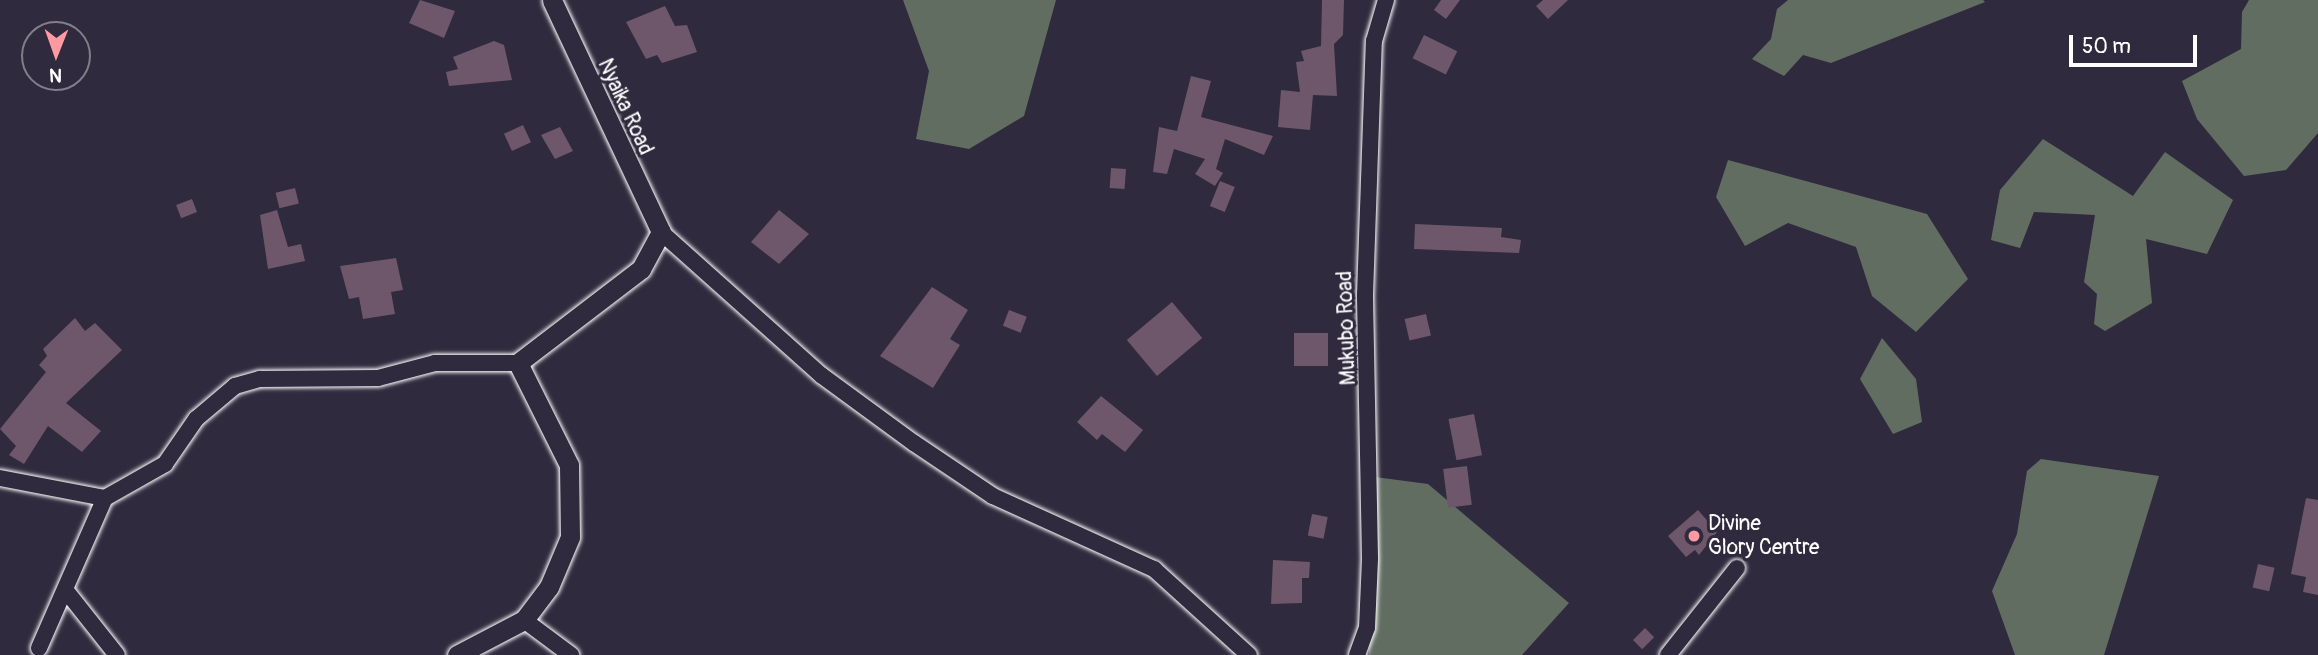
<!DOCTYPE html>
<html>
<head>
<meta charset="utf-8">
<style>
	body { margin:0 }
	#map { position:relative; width:2318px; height:655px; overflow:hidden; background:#2f2a3d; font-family:Pangolin,sans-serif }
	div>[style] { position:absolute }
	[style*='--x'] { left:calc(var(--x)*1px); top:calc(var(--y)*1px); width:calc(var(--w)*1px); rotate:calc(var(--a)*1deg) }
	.green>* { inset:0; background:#626d62 }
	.building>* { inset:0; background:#6e576a; transform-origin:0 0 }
	.roads { filter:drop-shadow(0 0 2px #fff) drop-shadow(0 0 2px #fff) }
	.minor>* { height:16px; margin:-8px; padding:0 8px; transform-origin:8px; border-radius:8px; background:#2f2a3d }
	.tertiary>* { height:19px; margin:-9.5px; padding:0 9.5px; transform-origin:9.5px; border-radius:9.5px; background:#2f2a3d }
	.dots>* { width:19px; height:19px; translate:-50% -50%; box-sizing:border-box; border:4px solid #2f2a3d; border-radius:50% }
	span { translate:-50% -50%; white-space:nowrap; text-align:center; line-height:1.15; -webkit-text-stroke:6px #2f2a3d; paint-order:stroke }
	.street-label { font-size:21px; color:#fff }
	.poi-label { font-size:21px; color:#fff }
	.left { translate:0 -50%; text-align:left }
	.north { position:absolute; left:21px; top:21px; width:70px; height:70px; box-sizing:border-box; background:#2f2a3d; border:2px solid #827f8b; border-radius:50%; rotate:181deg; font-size:19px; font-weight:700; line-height:28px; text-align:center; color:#fff }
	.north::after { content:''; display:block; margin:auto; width:24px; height:32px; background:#ff9aa2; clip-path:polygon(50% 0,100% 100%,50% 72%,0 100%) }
	.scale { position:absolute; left:2069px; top:35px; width:128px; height:32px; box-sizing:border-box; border:4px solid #fff; border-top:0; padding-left:9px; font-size:21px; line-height:24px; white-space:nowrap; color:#fff; -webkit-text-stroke:5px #2f2a3d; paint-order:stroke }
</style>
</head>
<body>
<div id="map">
	<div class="green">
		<i style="clip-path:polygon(903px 0,1056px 0,1024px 116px,969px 149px,916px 139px,929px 71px)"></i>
		<i style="clip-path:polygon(1788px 0,1983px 0,1985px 2px,1831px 63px,1803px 55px,1784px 76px,1752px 59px,1771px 39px,1777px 9px)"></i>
		<i style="clip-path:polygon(2249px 0,2318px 0,2318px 133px,2286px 170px,2244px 176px,2197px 119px,2182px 81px,2241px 49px,2242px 12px)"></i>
		<i style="clip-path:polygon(2043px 139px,2133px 196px,2165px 152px,2233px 200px,2207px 254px,2146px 239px,2152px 303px,2105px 331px,2094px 324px,2097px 294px,2084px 282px,2095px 215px,2034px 212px,2020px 248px,1991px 240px,2000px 190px)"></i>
		<i style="clip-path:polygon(1728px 160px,1927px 214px,1968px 279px,1916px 332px,1872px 296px,1856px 247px,1788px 223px,1745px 246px,1716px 197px)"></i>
		<i style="clip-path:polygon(1882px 338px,1916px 379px,1922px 422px,1893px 434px,1860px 379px)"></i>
		<i style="clip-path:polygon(2041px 459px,2159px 476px,2104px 655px,2015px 655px,1992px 591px,2017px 534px,2027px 471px)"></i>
		<i style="clip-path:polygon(1375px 477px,1428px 484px,1569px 603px,1522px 655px,1369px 655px)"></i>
	</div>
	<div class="building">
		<i style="clip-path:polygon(420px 0,455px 11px,444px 38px,409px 23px)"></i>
		<i style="clip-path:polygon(1322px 0,1344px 0,1343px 35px,1334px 44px,1337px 96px,1313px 95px,1310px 130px,1278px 127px,1281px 90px,1300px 92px,1296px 62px,1304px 61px,1301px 51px,1321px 46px)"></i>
		<i style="clip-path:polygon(1441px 0,1460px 0,1446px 19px,1434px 10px)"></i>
		<i style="clip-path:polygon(1543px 0,1568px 0,1548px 19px,1536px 6px)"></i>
		<i style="clip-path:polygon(665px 6px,675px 26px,687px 25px,697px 52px,662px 63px,657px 55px,646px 59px,626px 22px)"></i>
		<i style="left:1424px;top:35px;width:37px;height:26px;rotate:26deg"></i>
		<i style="clip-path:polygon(494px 41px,504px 45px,512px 80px,449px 86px,446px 72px,458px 69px,453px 57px)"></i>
		<i style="clip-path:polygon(1191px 76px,1211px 81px,1201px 117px,1273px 136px,1264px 155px,1225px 139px,1216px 169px,1223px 173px,1215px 186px,1195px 174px,1205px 159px,1174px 149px,1167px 174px,1153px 172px,1159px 127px,1177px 131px)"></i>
		<i style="left:523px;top:125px;width:19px;height:21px;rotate:65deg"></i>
		<i style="clip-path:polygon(560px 127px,573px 151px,555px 159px,541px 135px)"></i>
		<i style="left:1111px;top:168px;width:15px;height:20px;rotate:4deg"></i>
		<i style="left:1220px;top:181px;width:16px;height:27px;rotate:22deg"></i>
		<i style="left:295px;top:188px;width:16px;height:20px;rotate:76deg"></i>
		<i style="left:192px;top:199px;width:14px;height:17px;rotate:69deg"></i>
		<i style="clip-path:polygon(277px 210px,288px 247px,301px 244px,305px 261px,268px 269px,260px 215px)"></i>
		<i style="clip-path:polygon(779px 210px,809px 234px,779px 264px,751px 242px)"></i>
		<i style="clip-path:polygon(1415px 224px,1502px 228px,1501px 237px,1521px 240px,1519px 253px,1414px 249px)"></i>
		<i style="clip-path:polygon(396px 258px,403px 290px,391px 292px,395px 314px,363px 319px,359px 297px,349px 299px,340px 266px)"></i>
		<i style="clip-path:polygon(932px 287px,968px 310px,950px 339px,960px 345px,933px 388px,880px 356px)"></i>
		<i style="left:1172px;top:302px;width:47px;height:59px;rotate:50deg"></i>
		<i style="left:1009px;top:310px;width:19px;height:17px;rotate:21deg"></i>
		<i style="left:1426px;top:314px;width:22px;height:22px;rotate:77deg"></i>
		<i style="clip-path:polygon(75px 318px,85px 331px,95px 323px,122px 350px,66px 403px,101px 431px,82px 452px,48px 426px,24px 464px,9px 455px,16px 446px,0 429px,46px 372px,39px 365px,47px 356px,43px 349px)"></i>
		<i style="left:1294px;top:333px;width:34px;height:33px"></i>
		<i style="clip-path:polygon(1101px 396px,1143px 430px,1125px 452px,1102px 434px,1097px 440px,1077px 422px)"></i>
		<i style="left:1474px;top:414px;width:42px;height:26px;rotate:79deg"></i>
		<i style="left:1467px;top:466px;width:39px;height:24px;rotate:83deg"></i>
		<i style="clip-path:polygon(2306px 498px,2318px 500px,2318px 595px,2303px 592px,2306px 577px,2291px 574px)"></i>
		<i style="clip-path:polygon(1698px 510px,1717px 532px,1699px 555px,1695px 550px,1686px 557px,1668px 536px)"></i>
		<i style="left:1312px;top:514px;width:16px;height:22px;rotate:11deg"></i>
		<i style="clip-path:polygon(1273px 560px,1310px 562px,1309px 578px,1302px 578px,1302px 603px,1271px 604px)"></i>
		<i style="left:2258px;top:564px;width:17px;height:24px;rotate:13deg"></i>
		<i style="left:1645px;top:628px;width:13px;height:17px;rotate:45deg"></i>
	</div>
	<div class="roads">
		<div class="minor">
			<i style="--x:661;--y:232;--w:215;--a:41.8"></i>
			<i style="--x:821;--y:375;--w:115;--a:36.2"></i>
			<i style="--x:914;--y:443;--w:95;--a:33.9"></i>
			<i style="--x:993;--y:496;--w:177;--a:24.4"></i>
			<i style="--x:1154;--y:569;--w:128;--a:42.2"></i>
			<i style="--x:0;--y:478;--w:107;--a:10.8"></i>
			<i style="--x:105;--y:498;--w:69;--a:-29.5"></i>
			<i style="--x:165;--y:464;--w:55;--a:-55.4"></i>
			<i style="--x:196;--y:419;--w:51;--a:-40.2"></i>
			<i style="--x:235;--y:386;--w:26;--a:-16"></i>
			<i style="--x:260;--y:379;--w:118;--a:-0.5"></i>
			<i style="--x:378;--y:378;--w:59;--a:-14.7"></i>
			<i style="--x:435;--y:363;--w:83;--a:0"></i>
			<i style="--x:67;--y:592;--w:80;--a:51.6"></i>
			<i style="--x:524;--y:620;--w:59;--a:36.7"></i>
			<i style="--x:39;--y:648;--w:164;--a:-66.3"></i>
			<i style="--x:1357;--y:655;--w:29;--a:-70"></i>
			<i style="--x:1367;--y:628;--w:70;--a:-87.5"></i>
			<i style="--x:1370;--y:558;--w:263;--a:-91.1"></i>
			<i style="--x:1365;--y:295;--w:254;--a:-88"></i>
			<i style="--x:1374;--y:41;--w:43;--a:-73.7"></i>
			<i style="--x:1668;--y:655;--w:111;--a:-51.6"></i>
		</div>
		<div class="tertiary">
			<i style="--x:457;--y:655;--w:76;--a:-27.6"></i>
			<i style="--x:524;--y:620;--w:41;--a:-52.9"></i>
			<i style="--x:549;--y:587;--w:54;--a:-67.2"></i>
			<i style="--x:570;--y:537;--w:72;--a:-90.8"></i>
			<i style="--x:569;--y:465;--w:114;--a:-116.6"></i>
			<i style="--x:518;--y:363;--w:155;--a:-37.4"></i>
			<i style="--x:641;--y:269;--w:42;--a:-61.6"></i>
			<i style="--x:661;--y:232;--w:256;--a:-115.2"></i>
		</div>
	</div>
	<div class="dots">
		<i style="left:1694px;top:536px;background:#ff9aa2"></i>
	</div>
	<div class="street-label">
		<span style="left:625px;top:107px;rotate:65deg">Nyaika Road</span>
		<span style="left:1347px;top:328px;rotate:-92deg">Mukubo Road</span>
	</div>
	<div class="poi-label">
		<span class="left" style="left:1708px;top:536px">Divine<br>Glory Centre</span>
	</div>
	<div class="north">N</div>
	<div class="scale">50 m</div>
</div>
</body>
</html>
